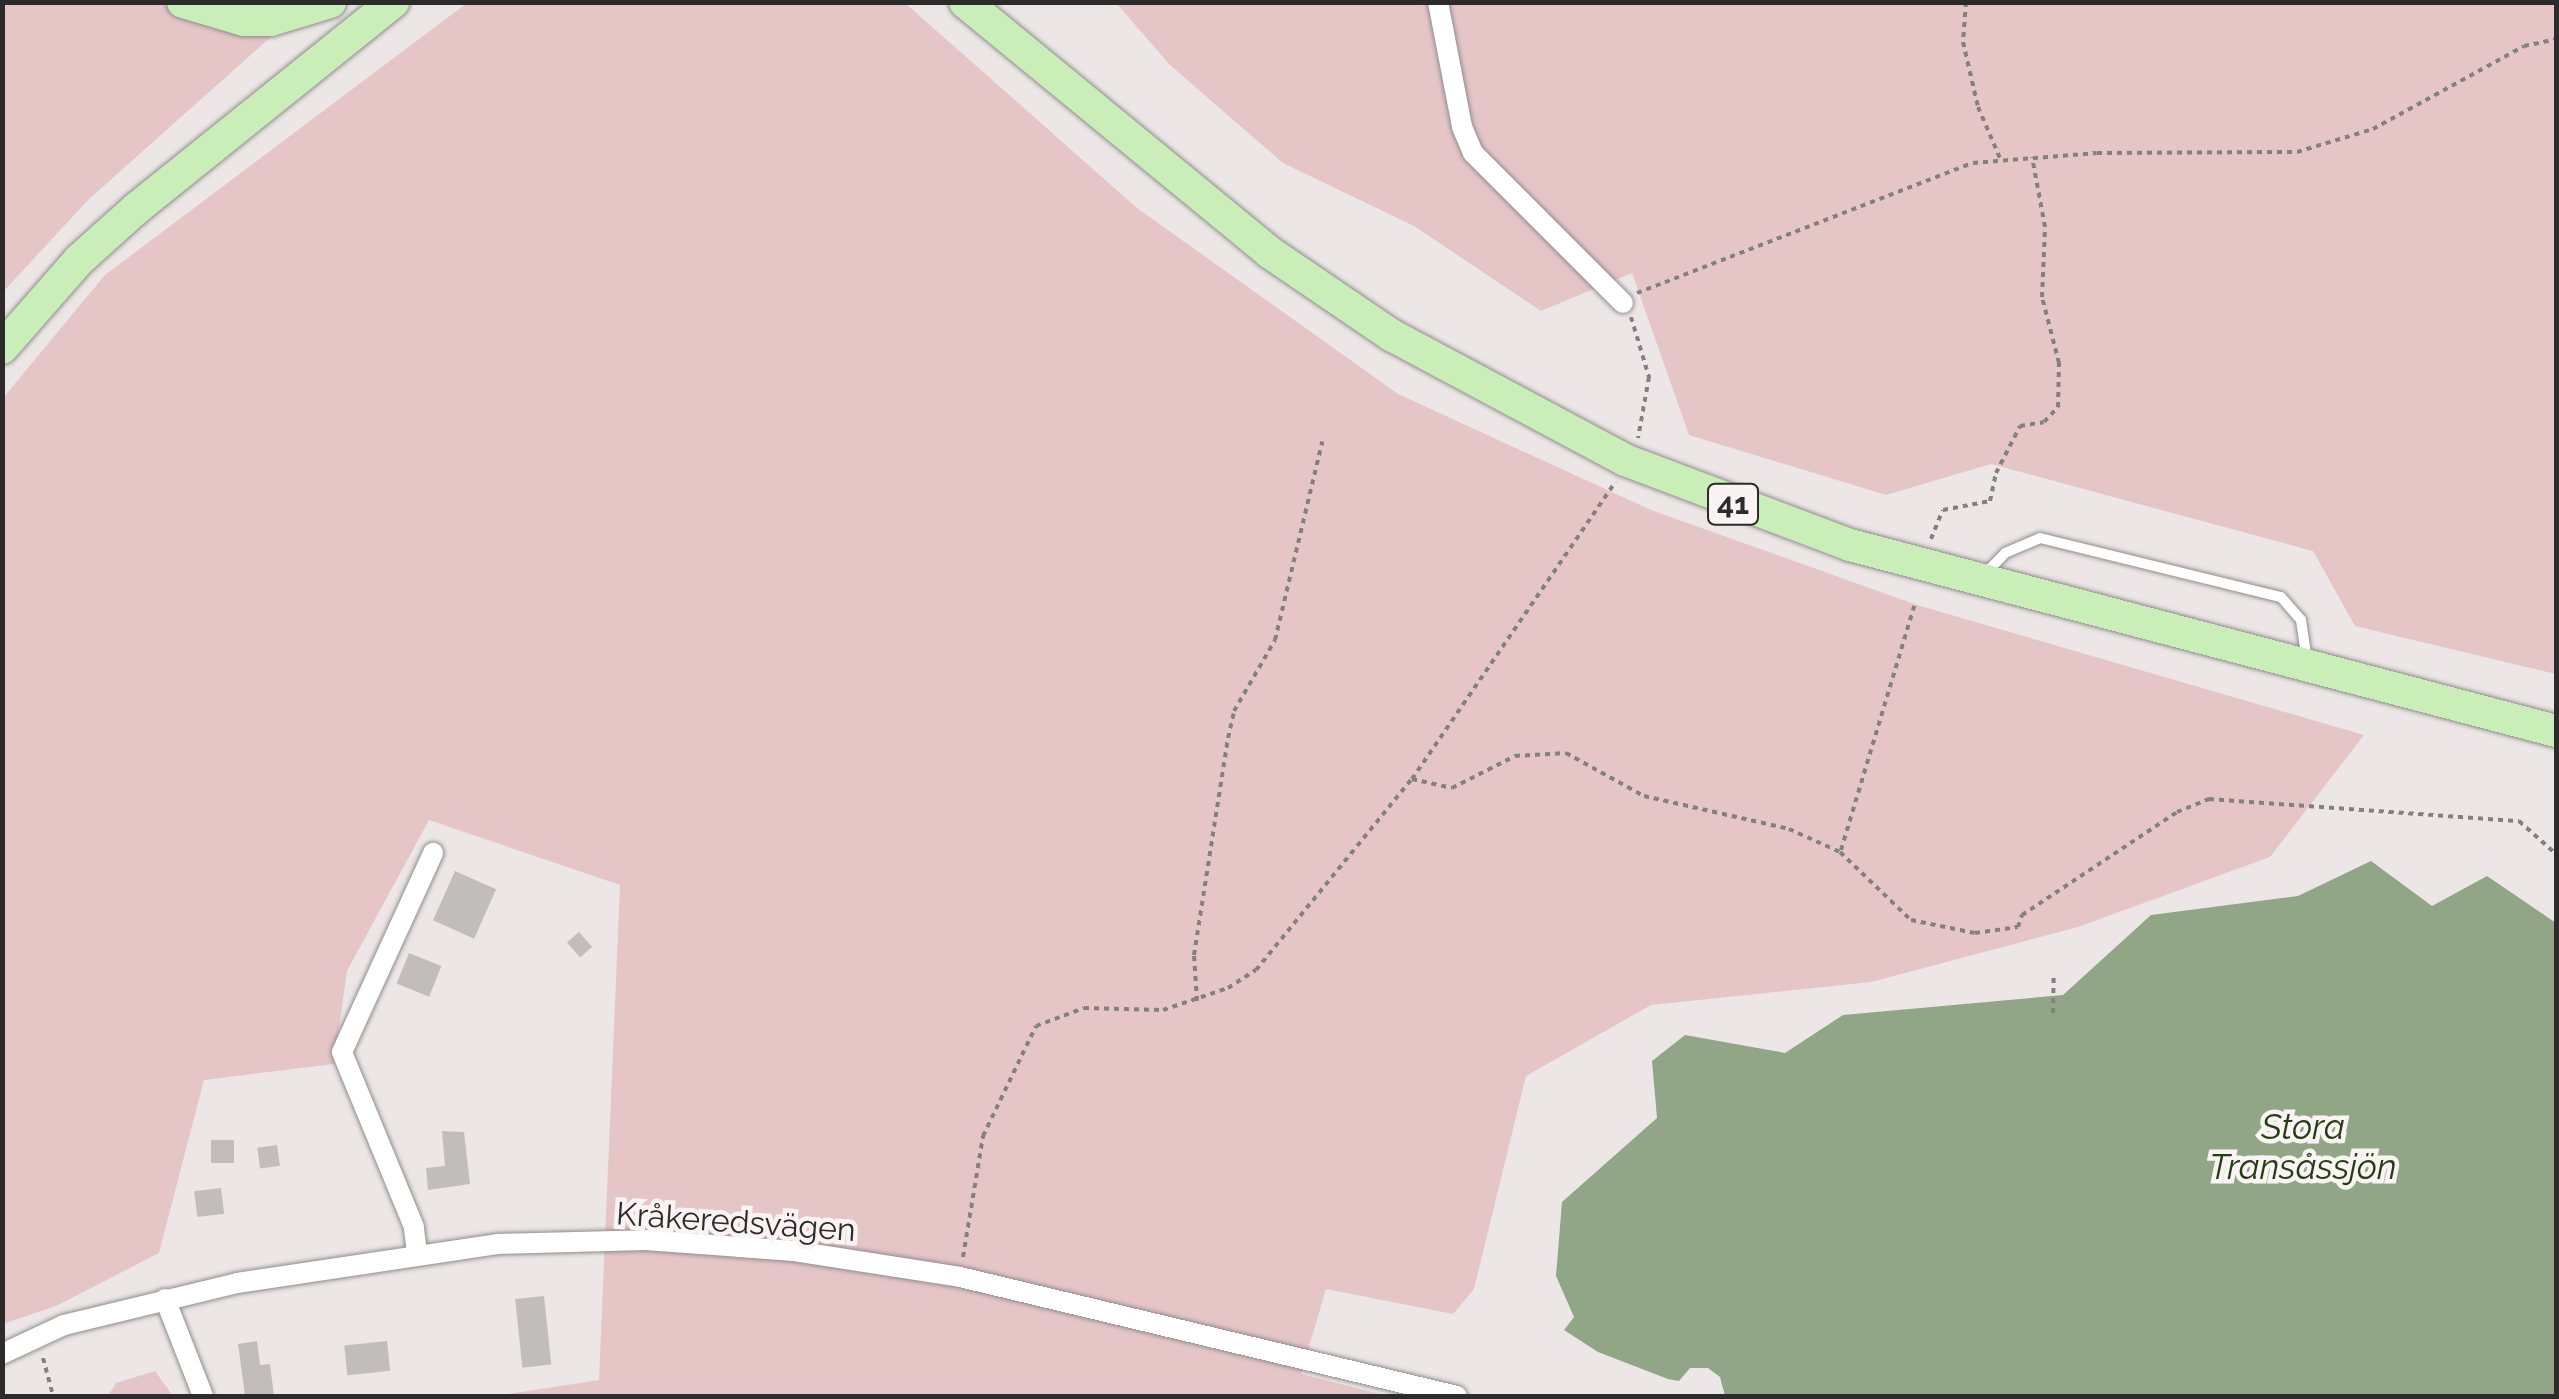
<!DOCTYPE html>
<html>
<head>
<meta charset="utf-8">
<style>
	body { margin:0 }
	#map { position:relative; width:2559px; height:1399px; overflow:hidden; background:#ece6e6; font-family:Raleway,sans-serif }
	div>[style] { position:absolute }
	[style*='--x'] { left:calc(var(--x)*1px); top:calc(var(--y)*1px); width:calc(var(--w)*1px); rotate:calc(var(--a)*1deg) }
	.green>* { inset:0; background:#e6c5c7 }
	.water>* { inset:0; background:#91a587 }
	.building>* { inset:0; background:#c2bdbd; transform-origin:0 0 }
	.path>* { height:4px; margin-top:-2px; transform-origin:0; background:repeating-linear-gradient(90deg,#848080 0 5px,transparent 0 10px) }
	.roads { filter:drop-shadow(0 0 2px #928c8d) drop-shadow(0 0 2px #928c8d) }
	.service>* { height:10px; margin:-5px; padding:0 5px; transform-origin:5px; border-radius:5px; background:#fff }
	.minor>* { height:20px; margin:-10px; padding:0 10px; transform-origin:10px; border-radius:10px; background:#fff }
	.primary>* { height:32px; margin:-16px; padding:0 16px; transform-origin:16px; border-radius:16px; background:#caeeb8 }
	span { translate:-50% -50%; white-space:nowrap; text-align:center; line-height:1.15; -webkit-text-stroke:9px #f9f3f3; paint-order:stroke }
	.shield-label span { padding:2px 8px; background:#f9f3f3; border:2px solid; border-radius:8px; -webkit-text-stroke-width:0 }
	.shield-label { font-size:30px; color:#2c2a2a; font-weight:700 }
	.street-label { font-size:32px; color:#2c2a2a }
	.water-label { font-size:35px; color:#233e12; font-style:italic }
	.frame { position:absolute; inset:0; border:5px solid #2c2a2a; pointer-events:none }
</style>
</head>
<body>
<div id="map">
	<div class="green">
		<i style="clip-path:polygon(3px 3px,309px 3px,88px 200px,3px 292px)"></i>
		<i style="clip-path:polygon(467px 3px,905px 3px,1137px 208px,1398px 394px,1651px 510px,1917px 605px,2364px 735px,2270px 857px,2078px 927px,1871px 982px,1651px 1005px,1526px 1076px,1474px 1289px,1453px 1314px,1326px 1289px,1301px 1374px,1388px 1396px,495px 1396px,599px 1380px,620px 885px,429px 820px,347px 971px,334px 1064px,204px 1080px,159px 1253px,56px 1306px,3px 1324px,3px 398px,105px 275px)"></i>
		<i style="clip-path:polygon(1116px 3px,2556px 3px,2556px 674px,2355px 626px,2313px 551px,1991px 464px,1886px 495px,1689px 435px,1632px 273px,1541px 311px,1414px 226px,1283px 163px,1170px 65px)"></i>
		<i style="clip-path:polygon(155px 1371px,173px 1396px,108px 1396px,116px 1383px)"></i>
	</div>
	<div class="water">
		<i style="clip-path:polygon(2371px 861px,2432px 906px,2487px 876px,2556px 923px,2556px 1396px,1725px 1396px,1720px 1377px,1708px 1368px,1690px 1368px,1679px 1381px,1668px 1379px,1598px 1352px,1564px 1330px,1574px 1317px,1556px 1276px,1562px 1202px,1657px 1118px,1652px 1061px,1685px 1035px,1785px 1053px,1843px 1015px,2063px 995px,2151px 915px,2298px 896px)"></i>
	</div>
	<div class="building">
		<i style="left:455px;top:871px;width:45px;height:54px;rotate:24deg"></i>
		<i style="left:579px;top:932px;width:20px;height:16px;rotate:49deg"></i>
		<i style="left:409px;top:953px;width:35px;height:33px;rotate:22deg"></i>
		<i style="clip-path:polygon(442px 1131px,464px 1132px,470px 1184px,428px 1190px,426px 1168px,445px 1166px)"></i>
		<i style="left:211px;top:1140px;width:23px;height:23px"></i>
		<i style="left:277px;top:1145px;width:21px;height:20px;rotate:82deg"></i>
		<i style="left:221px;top:1188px;width:26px;height:27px;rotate:83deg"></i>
		<i style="left:544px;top:1296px;width:69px;height:29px;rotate:84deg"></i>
		<i style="clip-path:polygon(257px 1341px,260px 1365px,270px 1364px,274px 1396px,245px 1396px,238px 1344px)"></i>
		<i style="left:387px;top:1341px;width:30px;height:43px;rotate:84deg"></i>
	</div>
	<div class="path">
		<i style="--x:1966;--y:2;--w:40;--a:94.3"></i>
		<i style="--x:1963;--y:42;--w:67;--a:77"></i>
		<i style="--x:1978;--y:107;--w:56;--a:66.7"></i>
		<i style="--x:1637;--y:293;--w:360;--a:-21.2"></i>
		<i style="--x:1973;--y:163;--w:124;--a:-4.6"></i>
		<i style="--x:2097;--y:153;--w:200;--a:-0.3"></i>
		<i style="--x:2297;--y:152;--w:79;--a:-16.8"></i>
		<i style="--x:2373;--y:129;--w:172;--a:-28.8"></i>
		<i style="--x:2524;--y:46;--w:33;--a:-12"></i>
		<i style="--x:1631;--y:317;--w:63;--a:73.3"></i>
		<i style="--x:1649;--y:377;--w:62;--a:100.2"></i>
		<i style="--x:1931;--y:539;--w:31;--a:-68"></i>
		<i style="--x:1943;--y:510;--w:48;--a:-10.8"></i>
		<i style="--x:1990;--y:501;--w:29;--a:-78"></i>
		<i style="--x:1996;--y:473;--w:53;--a:-62.9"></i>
		<i style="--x:2020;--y:426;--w:24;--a:-9"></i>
		<i style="--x:2044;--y:422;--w:21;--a:-47"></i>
		<i style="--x:2058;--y:407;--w:44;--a:-88.7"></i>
		<i style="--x:2059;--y:363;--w:68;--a:-104.4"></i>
		<i style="--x:2042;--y:297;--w:70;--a:-87.5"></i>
		<i style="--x:2045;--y:227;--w:71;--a:-100.5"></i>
		<i style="--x:1412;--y:779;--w:41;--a:12.7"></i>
		<i style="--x:1452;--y:788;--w:71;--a:-26.9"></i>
		<i style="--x:1515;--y:756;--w:51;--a:-3.4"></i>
		<i style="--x:1566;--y:753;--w:89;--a:28.9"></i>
		<i style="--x:1644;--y:796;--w:149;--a:12.8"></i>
		<i style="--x:1789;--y:829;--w:56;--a:24.3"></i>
		<i style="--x:1840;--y:852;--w:98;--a:43.8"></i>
		<i style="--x:1911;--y:920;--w:65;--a:11.5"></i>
		<i style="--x:1975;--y:933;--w:43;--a:-7.9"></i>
		<i style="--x:2018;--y:927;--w:13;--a:-72"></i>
		<i style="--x:2022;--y:915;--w:186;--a:-33.6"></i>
		<i style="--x:2177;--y:812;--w:35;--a:-22"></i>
		<i style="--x:2209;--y:799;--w:311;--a:4.1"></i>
		<i style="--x:2519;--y:821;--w:50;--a:41.7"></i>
		<i style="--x:1841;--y:850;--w:255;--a:-73.3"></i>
		<i style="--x:1197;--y:1001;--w:46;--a:-93.7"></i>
		<i style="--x:1194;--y:955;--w:220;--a:-81.1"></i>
		<i style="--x:1228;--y:738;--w:28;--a:-77"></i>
		<i style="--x:1234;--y:711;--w:82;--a:-60"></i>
		<i style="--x:1275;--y:640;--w:204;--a:-76.6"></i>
		<i style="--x:2053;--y:1013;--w:39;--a:-89"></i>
		<i style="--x:963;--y:1257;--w:123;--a:-80.6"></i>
		<i style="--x:983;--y:1136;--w:122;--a:-64.3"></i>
		<i style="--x:1036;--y:1026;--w:51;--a:-20.6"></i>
		<i style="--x:1084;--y:1008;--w:79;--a:1.5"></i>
		<i style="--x:1163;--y:1010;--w:69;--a:-18.7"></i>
		<i style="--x:1228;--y:988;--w:33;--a:-33"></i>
		<i style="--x:1256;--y:970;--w:247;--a:-50.8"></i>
		<i style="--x:1412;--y:779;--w:360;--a:-55.6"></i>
		<i style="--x:43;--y:1358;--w:39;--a:75"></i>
	</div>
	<div class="roads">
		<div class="service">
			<i style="--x:1985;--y:574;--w:29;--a:-46"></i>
			<i style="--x:2005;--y:553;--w:38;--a:-23"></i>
			<i style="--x:2040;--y:538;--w:248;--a:13.8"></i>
			<i style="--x:2281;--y:597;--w:30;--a:49"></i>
			<i style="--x:2301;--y:620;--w:41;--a:81.7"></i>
		</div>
		<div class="minor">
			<i style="--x:1438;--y:2;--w:127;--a:79.1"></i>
			<i style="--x:1462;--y:127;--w:28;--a:67"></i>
			<i style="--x:1473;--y:153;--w:212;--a:45"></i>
			<i style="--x:417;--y:1253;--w:26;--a:-97"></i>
			<i style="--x:414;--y:1227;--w:189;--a:-112.4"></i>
			<i style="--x:342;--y:1052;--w:219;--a:-65.4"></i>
			<i style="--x:165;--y:1299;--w:104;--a:68.6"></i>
			<i style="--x:2;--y:1354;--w:68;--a:-25.1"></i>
			<i style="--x:64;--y:1325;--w:178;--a:-13.6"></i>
			<i style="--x:237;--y:1283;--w:263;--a:-8.5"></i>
			<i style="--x:497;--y:1244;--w:148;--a:-1.5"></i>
			<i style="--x:645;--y:1240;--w:149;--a:4.2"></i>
			<i style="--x:794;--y:1251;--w:168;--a:8.9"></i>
			<i style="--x:960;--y:1277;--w:511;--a:13.47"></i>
		</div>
		<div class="primary">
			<i style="--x:183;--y:2;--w:64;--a:16.4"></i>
			<i style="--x:244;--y:20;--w:27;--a:0"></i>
			<i style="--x:271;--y:20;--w:62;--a:-17"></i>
			<i style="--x:965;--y:2;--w:394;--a:39.4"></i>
			<i style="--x:1269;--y:252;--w:148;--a:34.2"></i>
			<i style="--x:1391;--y:335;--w:265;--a:28.1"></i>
			<i style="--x:1625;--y:460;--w:241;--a:20.7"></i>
			<i style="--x:1850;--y:545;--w:730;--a:14.76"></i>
			<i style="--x:2;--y:348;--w:117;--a:-48.8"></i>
			<i style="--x:79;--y:260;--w:78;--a:-41.9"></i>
			<i style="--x:137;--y:208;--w:329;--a:-38.8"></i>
		</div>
	</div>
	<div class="shield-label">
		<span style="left:1733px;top:504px">41</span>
	</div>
	<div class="street-label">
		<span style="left:736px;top:1222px;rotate:4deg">Kråkeredsvägen</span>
	</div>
	<div class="water-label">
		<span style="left:2303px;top:1147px">Stora<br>Transåssjön</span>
	</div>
	<div class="frame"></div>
</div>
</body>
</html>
